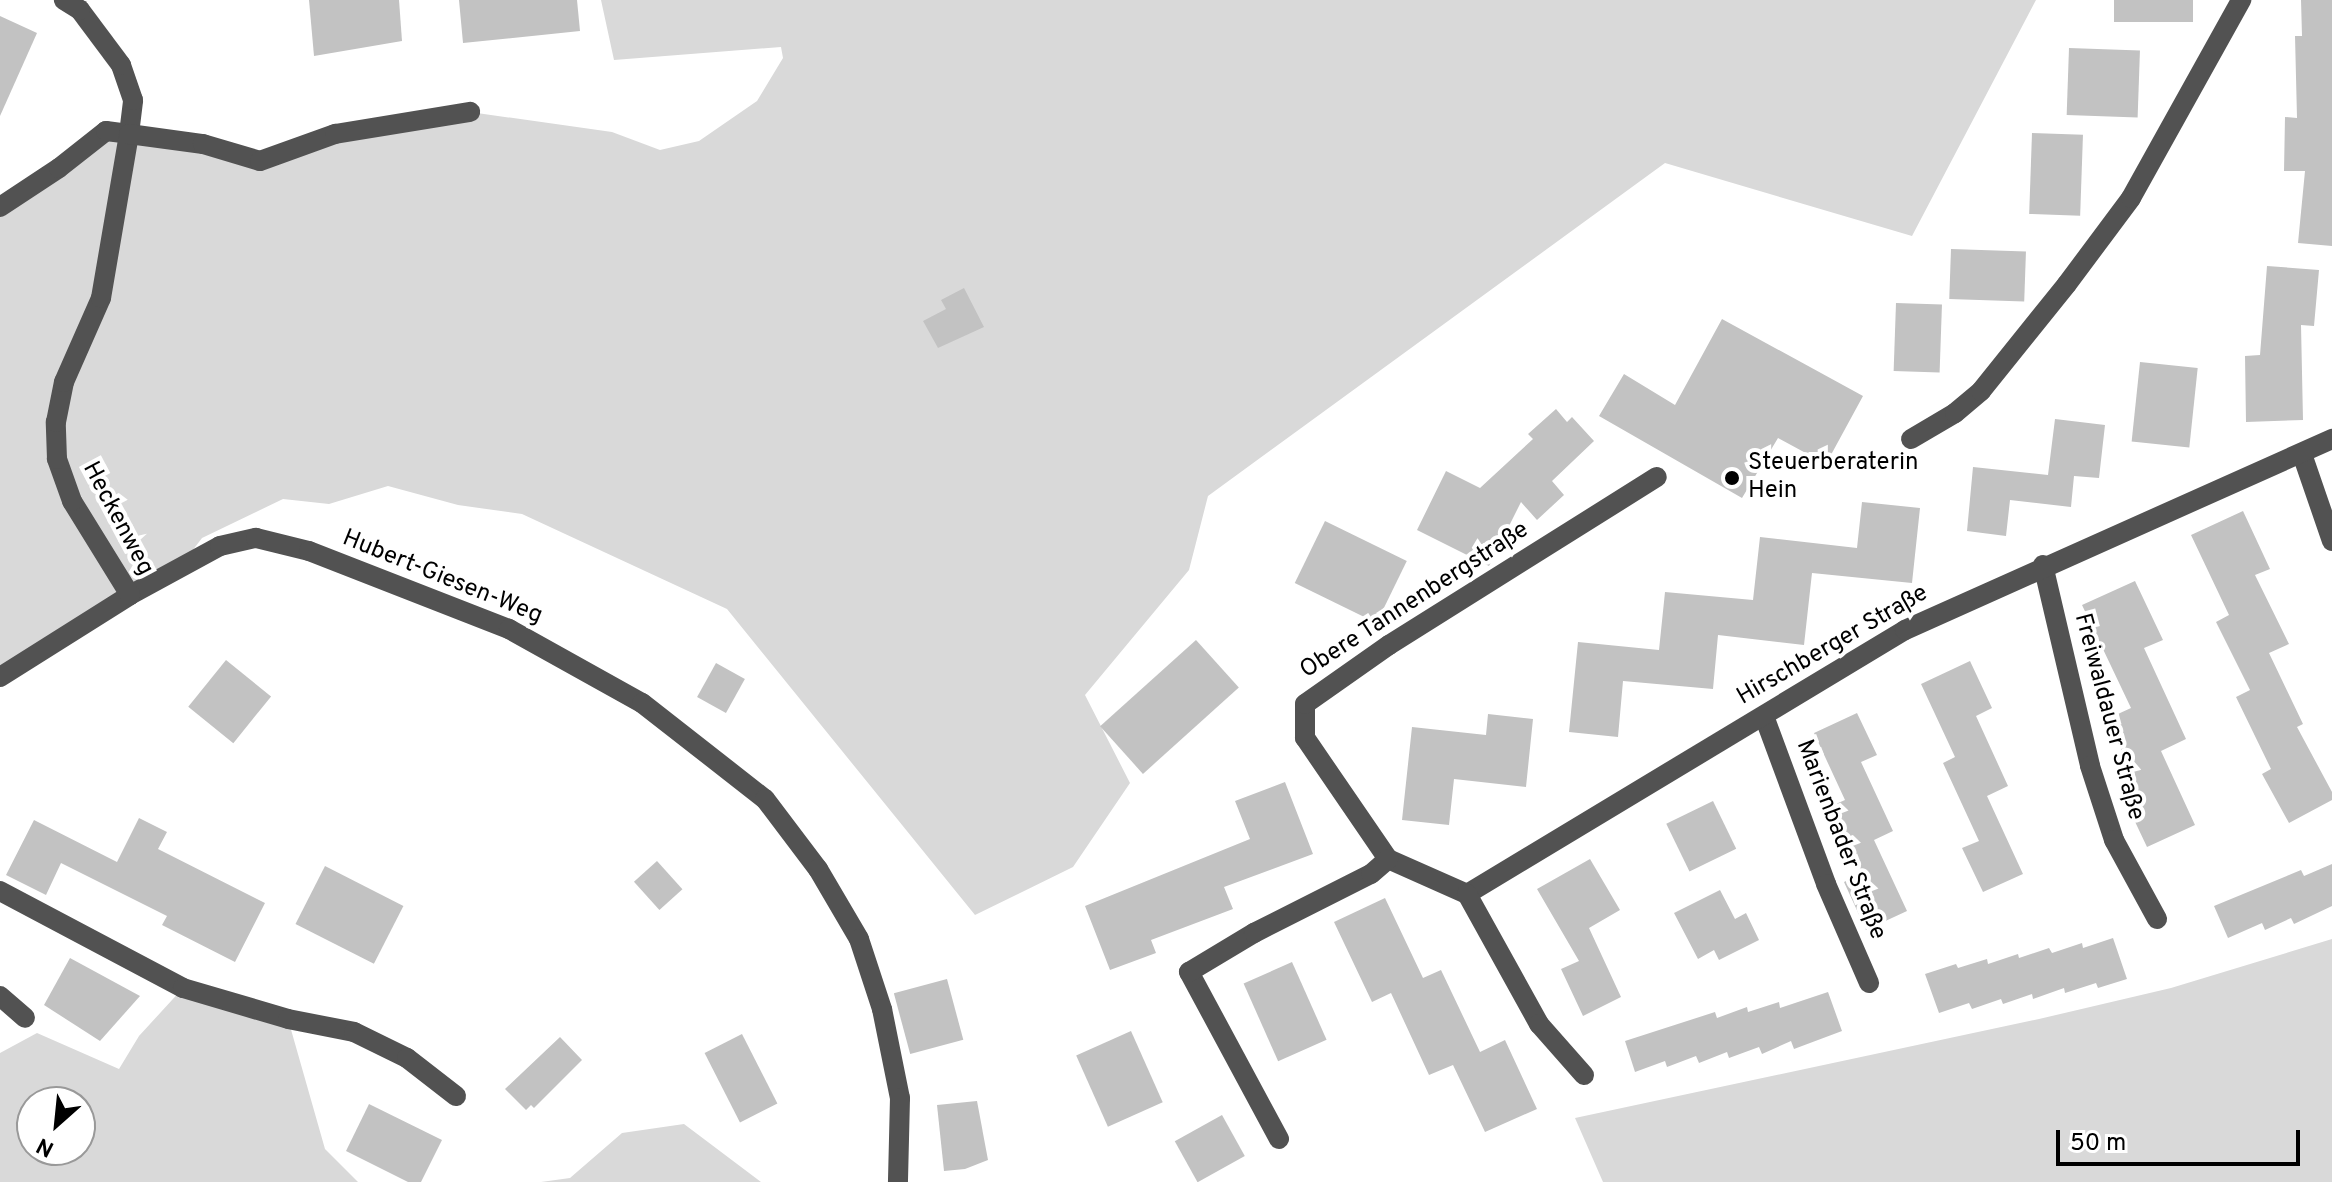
<!DOCTYPE html>
<html>
<head>
<meta charset="utf-8">
<style>
	body { margin:0 }
	#map { position:relative; width:2332px; height:1182px; overflow:hidden; background:#fff; font-family:Overpass,sans-serif }
	div>[style] { position:absolute }
	[style*='--x'] { left:calc(var(--x)*1px); top:calc(var(--y)*1px); width:calc(var(--w)*1px); rotate:calc(var(--a)*1deg) }
	.green>* { inset:0; background:#d9d9d9 }
	.building>* { inset:0; background:#c2c2c2; transform-origin:0 0 }
	.highway-tunnel>* { height:24px; margin-top:-12px; transform-origin:0; background:repeating-linear-gradient(90deg,#d9d9d9 0 24px,transparent 0 36px) }
	.minor>* { height:20px; margin:-10px; padding:0 10px; transform-origin:10px; border-radius:10px; background:#525252 }
	.dots>* { width:22px; height:22px; translate:-50% -50%; box-sizing:border-box; border:4px solid #fff; border-radius:50% }
	span { translate:-50% -50%; white-space:nowrap; text-align:center; line-height:1.15; -webkit-text-stroke:8px #fff; paint-order:stroke }
	.poi-label { font-size:24px; color:#000 }
	.left { translate:0 -50%; text-align:left }
	.street-label { font-size:24px; color:#000 }
	.north { position:absolute; left:16px; top:1086px; width:80px; height:80px; box-sizing:border-box; background:#fff; border:2px solid #999; border-radius:50%; rotate:207deg; font-size:22px; font-weight:700; line-height:32px; text-align:center; color:#000 }
	.north::after { content:''; display:block; margin:auto; width:28px; height:36px; background:#000; clip-path:polygon(50% 0,100% 100%,50% 72%,0 100%) }
	.scale { position:absolute; left:2056px; top:1130px; width:244px; height:36px; box-sizing:border-box; border:4px solid #000; border-top:0; padding-left:10px; font-size:24px; line-height:28px; white-space:nowrap; color:#000; -webkit-text-stroke:6px #fff; paint-order:stroke }
</style>
</head>
<body>
<div id="map">
	<div class="green">
		<i style="clip-path:polygon(601px 0,2036px 0,1912px 236px,1665px 163px,1208px 496px,1189px 570px,1085px 695px,1130px 783px,1073px 867px,975px 915px,727px 609px,522px 514px,458px 505px,388px 486px,329px 504px,283px 499px,202px 538px,186px 559px,0 683px,0 207px,106px 131px,260px 160px,470px 112px,612px 132px,660px 150px,699px 141px,757px 101px,783px 58px,781px 47px,614px 60px)"></i>
		<i style="clip-path:polygon(2332px 939px,2332px 1182px,1603px 1182px,1575px 1118px,2039px 1019px,2171px 988px)"></i>
		<i style="clip-path:polygon(evenodd,183px 988px,288px 1019px,325px 1149px,358px 1182px,0 1182px,0 1053px,37px 1033px,119px 1069px,139px 1036px,183px 988px,32px 1102px,80px 1102px,80px 1150px,32px 1150px,32px 1102px)"></i>
		<i style="clip-path:polygon(684px 1124px,761px 1182px,541px 1182px,570px 1178px,622px 1133px)"></i>
	</div>
	<div class="building">
		<i style="clip-path:polygon(309px 0,399px 0,402px 41px,314px 56px)"></i>
		<i style="clip-path:polygon(459px 0,577px 0,580px 31px,463px 43px)"></i>
		<i style="left:2114px;top:0;width:79px;height:22px"></i>
		<i style="clip-path:polygon(2301px 0,2332px 0,2332px 246px,2298px 243px,2305px 171px,2284px 171px,2285px 117px,2297px 118px,2295px 36px,2302px 36px)"></i>
		<i style="clip-path:polygon(0 16px,37px 33px,0 116px)"></i>
		<i style="left:2069px;top:48px;width:71px;height:67px;rotate:2deg"></i>
		<i style="left:2032px;top:133px;width:51px;height:81px;rotate:2deg"></i>
		<i style="left:1951px;top:249px;width:75px;height:50px;rotate:2deg"></i>
		<i style="clip-path:polygon(2267px 266px,2319px 270px,2314px 326px,2301px 325px,2303px 420px,2246px 422px,2245px 356px,2260px 355px)"></i>
		<i style="clip-path:polygon(964px 288px,984px 327px,938px 348px,923px 321px,946px 309px,941px 300px)"></i>
		<i style="left:1896px;top:303px;width:46px;height:68px;rotate:2deg"></i>
		<i style="clip-path:polygon(1722px 319px,1863px 396px,1826px 464px,1778px 438px,1742px 498px,1599px 416px,1624px 374px,1675px 405px)"></i>
		<i style="left:2140px;top:362px;width:58px;height:80px;rotate:6deg"></i>
		<i style="clip-path:polygon(1556px 409px,1567px 422px,1572px 417px,1594px 441px,1552px 481px,1564px 495px,1537px 520px,1521px 502px,1489px 566px,1417px 530px,1446px 471px,1480px 488px,1533px 439px,1528px 434px)"></i>
		<i style="clip-path:polygon(2055px 419px,2105px 425px,2099px 478px,2074px 476px,2071px 507px,2010px 500px,2006px 536px,1967px 531px,1973px 467px,2048px 475px)"></i>
		<i style="clip-path:polygon(1862px 502px,1920px 508px,1912px 583px,1812px 573px,1804px 645px,1718px 635px,1713px 689px,1623px 681px,1618px 737px,1569px 732px,1578px 642px,1659px 650px,1665px 592px,1753px 600px,1760px 537px,1857px 548px)"></i>
		<i style="clip-path:polygon(2243px 511px,2270px 569px,2255px 575px,2289px 644px,2269px 653px,2303px 724px,2297px 727px,2332px 792px,2332px 800px,2289px 823px,2262px 774px,2271px 769px,2236px 697px,2250px 690px,2216px 622px,2229px 615px,2191px 535px)"></i>
		<i style="left:1325px;top:521px;width:91px;height:69px;rotate:26deg"></i>
		<i style="clip-path:polygon(2135px 581px,2163px 640px,2144px 648px,2186px 739px,2161px 751px,2195px 825px,2147px 847px,2120px 790px,2136px 782px,2107px 719px,2131px 708px,2082px 605px)"></i>
		<i style="left:1196px;top:640px;width:64px;height:129px;rotate:48deg"></i>
		<i style="left:226px;top:660px;width:58px;height:60px;rotate:39deg"></i>
		<i style="clip-path:polygon(1970px 661px,1992px 708px,1976px 716px,2008px 786px,1987px 796px,2023px 874px,1983px 892px,1962px 848px,1979px 841px,1943px 763px,1955px 757px,1921px 684px)"></i>
		<i style="left:716px;top:663px;width:33px;height:39px;rotate:29deg"></i>
		<i style="clip-path:polygon(1857px 713px,1877px 755px,1861px 762px,1893px 831px,1874px 840px,1907px 911px,1866px 930px,1844px 882px,1861px 874px,1829px 807px,1845px 800px,1814px 733px)"></i>
		<i style="clip-path:polygon(1488px 714px,1533px 719px,1526px 787px,1454px 779px,1449px 825px,1402px 820px,1412px 727px,1486px 735px)"></i>
		<i style="clip-path:polygon(1285px 782px,1313px 854px,1224px 887px,1233px 909px,1151px 940px,1156px 953px,1110px 970px,1085px 906px,1250px 839px,1235px 801px)"></i>
		<i style="left:1713px;top:801px;width:53px;height:52px;rotate:64deg"></i>
		<i style="clip-path:polygon(139px 818px,167px 832px,158px 849px,265px 903px,235px 962px,162px 925px,167px 916px,61px 863px,46px 895px,6px 875px,34px 820px,117px 862px)"></i>
		<i style="clip-path:polygon(1590px 859px,1620px 910px,1589px 928px,1621px 997px,1583px 1016px,1561px 969px,1579px 961px,1537px 889px)"></i>
		<i style="left:657px;top:861px;width:38px;height:31px;rotate:48deg"></i>
		<i style="clip-path:polygon(2332px 864px,2332px 906px,2294px 924px,2291px 918px,2265px 930px,2262px 923px,2228px 938px,2214px 906px,2301px 870px,2304px 876px)"></i>
		<i style="left:325px;top:866px;width:88px;height:65px;rotate:27deg"></i>
		<i style="clip-path:polygon(1720px 890px,1735px 919px,1746px 913px,1759px 940px,1719px 960px,1714px 950px,1698px 959px,1674px 913px)"></i>
		<i style="clip-path:polygon(1385px 898px,1423px 978px,1441px 970px,1480px 1052px,1505px 1040px,1537px 1109px,1485px 1132px,1453px 1065px,1429px 1075px,1391px 993px,1372px 1002px,1334px 922px)"></i>
		<i style="clip-path:polygon(2113px 938px,2127px 979px,2098px 988px,2096px 983px,2065px 993px,2064px 988px,2033px 999px,2032px 994px,2003px 1004px,2001px 999px,1972px 1009px,1969px 1003px,1939px 1013px,1925px 974px,1956px 964px,1958px 968px,1987px 959px,1988px 964px,2018px 954px,2019px 958px,2049px 948px,2052px 953px,2082px 943px,2083px 948px)"></i>
		<i style="clip-path:polygon(70px 958px,140px 996px,100px 1041px,44px 1005px)"></i>
		<i style="left:1292px;top:962px;width:85px;height:53px;rotate:66deg"></i>
		<i style="left:947px;top:979px;width:63px;height:55px;rotate:75deg"></i>
		<i style="clip-path:polygon(1828px 992px,1842px 1031px,1794px 1049px,1791px 1041px,1762px 1054px,1759px 1047px,1729px 1058px,1727px 1052px,1699px 1063px,1696px 1056px,1667px 1067px,1665px 1061px,1635px 1072px,1625px 1041px,1715px 1012px,1717px 1018px,1747px 1007px,1748px 1012px,1779px 1002px,1780px 1008px)"></i>
		<i style="left:1131px;top:1031px;width:78px;height:60px;rotate:66deg"></i>
		<i style="left:742px;top:1034px;width:78px;height:42px;rotate:63deg"></i>
		<i style="clip-path:polygon(560px 1037px,582px 1060px,534px 1108px,531px 1105px,526px 1110px,505px 1089px)"></i>
		<i style="clip-path:polygon(977px 1101px,988px 1160px,965px 1169px,944px 1171px,937px 1105px)"></i>
		<i style="clip-path:polygon(369px 1104px,442px 1140px,421px 1182px,408px 1182px,346px 1151px)"></i>
		<i style="left:1222px;top:1115px;width:47px;height:54px;rotate:61deg"></i>
	</div>
	<div class="highway-tunnel">
		<i style="--x:2163;--y:1182;--w:178;--a:-18.6"></i>
	</div>
	<div class="minor">
		<i style="--x:0;--y:207;--w:71;--a:-33.5"></i>
		<i style="--x:59;--y:168;--w:60;--a:-38.2"></i>
		<i style="--x:106;--y:131;--w:23;--a:7"></i>
		<i style="--x:129;--y:134;--w:34;--a:-83"></i>
		<i style="--x:133;--y:100;--w:37;--a:-109"></i>
		<i style="--x:121;--y:65;--w:69;--a:-126.7"></i>
		<i style="--x:80;--y:10;--w:19;--a:-148"></i>
		<i style="--x:1911;--y:439;--w:51;--a:-30.6"></i>
		<i style="--x:1955;--y:413;--w:34;--a:-40"></i>
		<i style="--x:1981;--y:391;--w:137;--a:-51.2"></i>
		<i style="--x:2067;--y:284;--w:107;--a:-53.3"></i>
		<i style="--x:2131;--y:198;--w:227;--a:-60.9"></i>
		<i style="--x:2302;--y:454;--w:92;--a:71"></i>
		<i style="--x:2043;--y:565;--w:206;--a:76.8"></i>
		<i style="--x:2090;--y:766;--w:78;--a:72"></i>
		<i style="--x:2114;--y:840;--w:90;--a:61.4"></i>
		<i style="--x:130;--y:595;--w:102;--a:-28.6"></i>
		<i style="--x:220;--y:546;--w:37;--a:-13"></i>
		<i style="--x:256;--y:538;--w:55;--a:13.8"></i>
		<i style="--x:309;--y:551;--w:215;--a:21.3"></i>
		<i style="--x:509;--y:629;--w:152;--a:29.1"></i>
		<i style="--x:642;--y:703;--w:156;--a:38"></i>
		<i style="--x:765;--y:799;--w:88;--a:52.9"></i>
		<i style="--x:818;--y:869;--w:81;--a:59.6"></i>
		<i style="--x:859;--y:939;--w:74;--a:71.8"></i>
		<i style="--x:882;--y:1009;--w:91;--a:78.6"></i>
		<i style="--x:900;--y:1098;--w:84;--a:91.4"></i>
		<i style="--x:0;--y:677;--w:154;--a:-32.2"></i>
		<i style="--x:130;--y:595;--w:110;--a:-121.7"></i>
		<i style="--x:72;--y:501;--w:45;--a:-109.7"></i>
		<i style="--x:57;--y:459;--w:37;--a:-92"></i>
		<i style="--x:56;--y:422;--w:41;--a:-78.7"></i>
		<i style="--x:64;--y:382;--w:92;--a:-66.2"></i>
		<i style="--x:101;--y:298;--w:166;--a:-80.3"></i>
		<i style="--x:129;--y:134;--w:75;--a:7.7"></i>
		<i style="--x:203;--y:144;--w:59;--a:16.6"></i>
		<i style="--x:260;--y:161;--w:80;--a:-19.8"></i>
		<i style="--x:335;--y:134;--w:137;--a:-9.3"></i>
		<i style="--x:1764;--y:716;--w:179;--a:69.7"></i>
		<i style="--x:1826;--y:884;--w:108;--a:66.5"></i>
		<i style="--x:0;--y:891;--w:207;--a:27.9"></i>
		<i style="--x:183;--y:988;--w:109;--a:16.4"></i>
		<i style="--x:288;--y:1019;--w:67;--a:11.1"></i>
		<i style="--x:354;--y:1032;--w:59;--a:26.1"></i>
		<i style="--x:407;--y:1058;--w:62;--a:37.8"></i>
		<i style="--x:1467;--y:894;--w:511;--a:-31.08"></i>
		<i style="--x:1905;--y:630;--w:468;--a:-24.1"></i>
		<i style="--x:1467;--y:894;--w:86;--a:-156.1"></i>
		<i style="--x:1388;--y:859;--w:147;--a:-124.4"></i>
		<i style="--x:1305;--y:738;--w:34;--a:-90"></i>
		<i style="--x:1305;--y:704;--w:103;--a:-35.1"></i>
		<i style="--x:1389;--y:645;--w:316;--a:-32.1"></i>
		<i style="--x:1467;--y:894;--w:149;--a:61"></i>
		<i style="--x:1539;--y:1024;--w:68;--a:48.6"></i>
		<i style="--x:0;--y:996;--w:33;--a:41"></i>
		<i style="--x:1279;--y:1139;--w:190;--a:-118.3"></i>
		<i style="--x:1189;--y:972;--w:76;--a:-31"></i>
		<i style="--x:1254;--y:933;--w:131;--a:-26.8"></i>
		<i style="--x:1371;--y:874;--w:23;--a:-41"></i>
	</div>
	<div class="dots">
		<i style="left:1732px;top:478px;background:#000"></i>
	</div>
	<div class="poi-label">
		<span class="left" style="left:1748px;top:478px">Steuerberaterin<br>Hein</span>
	</div>
	<div class="street-label">
		<span style="left:117px;top:519px;rotate:62deg">Heckenweg</span>
		<span style="left:442px;top:578px;rotate:22deg">Hubert-Giesen-Weg</span>
		<span style="left:1415px;top:601px;rotate:-33deg">Obere Tannenbergstraße</span>
		<span style="left:1833px;top:646px;rotate:-30deg">Hirschberger Straße</span>
		<span style="left:2108px;top:717px;rotate:75deg">Freiwaldauer Straße</span>
		<span style="left:1840px;top:840px;rotate:69deg">Marienbader Straße</span>
	</div>
	<div class="north">N</div>
	<div class="scale">50 m</div>
</div>
</body>
</html>
